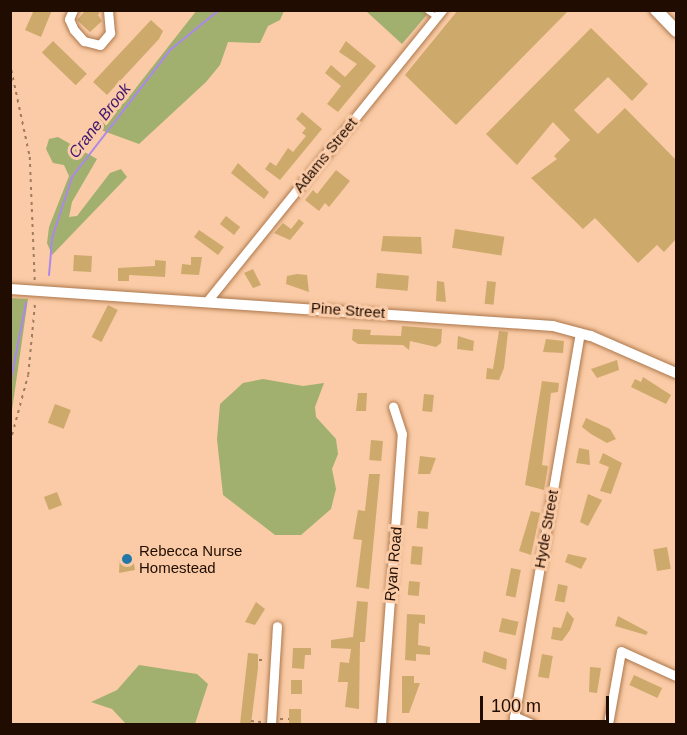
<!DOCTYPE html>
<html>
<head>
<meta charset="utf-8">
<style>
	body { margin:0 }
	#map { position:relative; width:687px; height:735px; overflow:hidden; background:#facba6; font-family:Arial,sans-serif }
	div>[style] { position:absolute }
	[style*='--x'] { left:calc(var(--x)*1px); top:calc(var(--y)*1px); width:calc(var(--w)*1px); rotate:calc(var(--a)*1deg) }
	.green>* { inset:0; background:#a1b06f }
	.stream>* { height:2px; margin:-1px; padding:0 1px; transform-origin:1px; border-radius:1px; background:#ac88ec }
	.building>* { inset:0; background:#cea96c; transform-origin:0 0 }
	.path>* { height:1.5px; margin-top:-0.75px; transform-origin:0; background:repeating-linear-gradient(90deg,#9f7b60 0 3px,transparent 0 7.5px) }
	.roads { filter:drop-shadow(0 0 2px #ad774b) drop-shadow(0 0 2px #ad774b) }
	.service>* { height:4.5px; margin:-2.25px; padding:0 2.25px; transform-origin:2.25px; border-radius:2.25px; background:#fff }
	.minor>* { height:9px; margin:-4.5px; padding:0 4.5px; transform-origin:4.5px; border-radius:4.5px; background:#fff }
	.tertiary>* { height:10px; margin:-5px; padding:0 5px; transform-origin:5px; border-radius:5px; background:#fff }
	.secondary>* { height:12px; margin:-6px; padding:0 6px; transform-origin:6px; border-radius:6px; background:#fff }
	.dots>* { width:16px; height:16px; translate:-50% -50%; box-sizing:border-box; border:3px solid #facba6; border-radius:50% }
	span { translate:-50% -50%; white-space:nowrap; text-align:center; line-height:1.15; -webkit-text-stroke:6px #facba6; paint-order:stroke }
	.street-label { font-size:15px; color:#200c00 }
	.poi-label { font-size:15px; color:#200c00 }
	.left { translate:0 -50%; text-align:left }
	.water-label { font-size:16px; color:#401770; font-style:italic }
	.frame { position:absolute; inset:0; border:12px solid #200c00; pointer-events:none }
	.scale { position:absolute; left:480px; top:696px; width:129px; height:27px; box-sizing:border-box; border:3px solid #200c00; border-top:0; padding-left:8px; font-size:18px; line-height:21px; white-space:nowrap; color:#200c00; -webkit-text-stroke:4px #facba6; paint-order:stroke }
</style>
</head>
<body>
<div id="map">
	<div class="green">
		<i style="clip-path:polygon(197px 10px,284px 11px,280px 20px,268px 26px,260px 43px,228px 42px,220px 65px,206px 82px,139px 144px,98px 129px,93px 124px,124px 103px)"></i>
		<i style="clip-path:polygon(366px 11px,430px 11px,402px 44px)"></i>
		<i style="clip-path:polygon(58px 137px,97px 159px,72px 202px,69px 217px,77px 216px,110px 173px,121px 169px,127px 177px,52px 255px,47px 243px,49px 227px,69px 176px,64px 165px,53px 163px,46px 149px,49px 139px)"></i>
		<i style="clip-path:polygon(11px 298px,28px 299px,11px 417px,10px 298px)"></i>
		<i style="clip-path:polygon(263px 379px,303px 386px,324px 383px,315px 407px,316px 417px,336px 439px,338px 454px,332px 469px,336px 489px,331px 509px,301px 535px,275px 535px,223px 495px,217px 439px,220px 404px,243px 383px)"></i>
		<i style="clip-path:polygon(139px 665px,197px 674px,208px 684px,195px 724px,126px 724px,112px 709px,91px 702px,117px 690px)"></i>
	</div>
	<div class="stream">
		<i style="--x:49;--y:275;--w:37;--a:-85"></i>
		<i style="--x:52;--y:238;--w:64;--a:-71.8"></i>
		<i style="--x:72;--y:177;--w:160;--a:-52.3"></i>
		<i style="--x:170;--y:50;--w:63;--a:-39.2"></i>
		<i style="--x:10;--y:384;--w:83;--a:-78.8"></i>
	</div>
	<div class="building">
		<i style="clip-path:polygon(34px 10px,52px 10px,41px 37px,25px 30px)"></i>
		<i style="clip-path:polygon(86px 10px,101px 10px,98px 15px,102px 21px,90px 32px,77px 20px)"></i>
		<i style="clip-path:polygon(458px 10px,569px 10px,456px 125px,405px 75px)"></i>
		<i style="clip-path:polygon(151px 20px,163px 31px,159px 39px,107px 95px,93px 82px)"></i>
		<i style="clip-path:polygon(591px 28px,648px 84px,632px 101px,608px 77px,574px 110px,598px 134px,625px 108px,676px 160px,676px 239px,664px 252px,657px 245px,638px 263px,595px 218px,583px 229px,531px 178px,557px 159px,554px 156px,570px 140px,553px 122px,517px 165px,486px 134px)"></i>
		<i style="left:53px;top:41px;width:47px;height:16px;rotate:44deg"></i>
		<i style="clip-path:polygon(346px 41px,376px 66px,338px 112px,327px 104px,341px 86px,325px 73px,331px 65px,345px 77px,357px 64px,339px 52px)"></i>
		<i style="clip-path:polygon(302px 112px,322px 129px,280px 180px,265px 169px,270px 162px,276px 166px,288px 148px,293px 152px,306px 136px,302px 133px,306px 128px,296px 119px)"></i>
		<i style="clip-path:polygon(238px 163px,269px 192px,264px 199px,231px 173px)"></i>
		<i style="clip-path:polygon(336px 170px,350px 181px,329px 207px,325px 203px,319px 211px,305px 200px,313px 190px,317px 194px)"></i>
		<i style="left:226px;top:216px;width:18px;height:10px;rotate:38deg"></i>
		<i style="clip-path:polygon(299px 219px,304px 223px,290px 240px,274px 233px,283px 223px,291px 229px)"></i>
		<i style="left:455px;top:229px;width:50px;height:19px;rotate:9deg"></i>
		<i style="clip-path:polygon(199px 230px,224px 247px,218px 255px,194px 237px)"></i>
		<i style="clip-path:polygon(383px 236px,421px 237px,422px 254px,381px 251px)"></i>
		<i style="left:74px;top:255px;width:18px;height:16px;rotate:3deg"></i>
		<i style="clip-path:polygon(191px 257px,202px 257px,199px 275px,181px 274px,182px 264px,191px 265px)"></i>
		<i style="clip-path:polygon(155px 260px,166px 261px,165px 277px,129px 275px,129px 281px,118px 281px,118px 268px,155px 266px)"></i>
		<i style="clip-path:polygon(253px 269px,261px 285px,253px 288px,244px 273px)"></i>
		<i style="left:377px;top:273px;width:32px;height:15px;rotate:5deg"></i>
		<i style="clip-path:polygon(297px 274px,307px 275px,309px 292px,286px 284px,287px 276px)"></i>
		<i style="clip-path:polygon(437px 281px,444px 282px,446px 302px,436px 301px)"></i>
		<i style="left:487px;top:281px;width:9px;height:23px;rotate:6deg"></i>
		<i style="left:108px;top:305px;width:11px;height:36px;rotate:27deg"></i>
		<i style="clip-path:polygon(402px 326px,442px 329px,441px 343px,436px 347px,410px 341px,409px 350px,403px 345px,358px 344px,352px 340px,353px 329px,371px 330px,370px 335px,401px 336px)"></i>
		<i style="clip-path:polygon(499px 331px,508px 332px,504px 368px,499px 380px,486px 379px,487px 368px,493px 369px)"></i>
		<i style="clip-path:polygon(458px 336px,474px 341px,473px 351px,457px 349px)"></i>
		<i style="clip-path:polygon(546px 339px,564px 341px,563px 353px,543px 352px)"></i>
		<i style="clip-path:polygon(617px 360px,619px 370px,597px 378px,591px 369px)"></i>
		<i style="clip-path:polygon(643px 377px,671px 395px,666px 404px,631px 387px,635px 379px,641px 382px)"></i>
		<i style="clip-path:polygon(542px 381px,559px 383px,558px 392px,551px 393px,542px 465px,548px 466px,544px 490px,525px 485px)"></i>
		<i style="clip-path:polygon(358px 393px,367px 393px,366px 411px,356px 411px)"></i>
		<i style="left:424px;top:394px;width:10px;height:17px;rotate:6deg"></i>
		<i style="left:55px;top:404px;width:17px;height:20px;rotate:21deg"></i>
		<i style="clip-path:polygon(586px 418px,610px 429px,616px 439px,607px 443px,591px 434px,582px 427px)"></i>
		<i style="left:371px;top:440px;width:12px;height:20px;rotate:5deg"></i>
		<i style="clip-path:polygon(579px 448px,589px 450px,590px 465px,576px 463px)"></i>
		<i style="clip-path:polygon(603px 453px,622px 463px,611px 494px,600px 491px,609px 467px,599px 463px)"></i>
		<i style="clip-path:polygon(420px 456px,436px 458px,430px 474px,418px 474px)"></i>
		<i style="clip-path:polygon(369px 474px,380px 474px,369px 589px,356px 587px,362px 540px,353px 539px,358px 510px,365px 511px)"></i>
		<i style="left:57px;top:492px;width:14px;height:14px;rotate:69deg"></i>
		<i style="clip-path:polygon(588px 494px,602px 500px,588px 526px,580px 522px)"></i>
		<i style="left:418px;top:511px;width:11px;height:17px;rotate:5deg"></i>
		<i style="clip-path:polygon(531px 511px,540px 513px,531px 555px,519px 551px)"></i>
		<i style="left:412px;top:546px;width:11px;height:18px;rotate:5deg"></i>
		<i style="left:667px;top:547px;width:22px;height:14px;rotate:80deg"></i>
		<i style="clip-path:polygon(132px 552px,135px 570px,119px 573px,120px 555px)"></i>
		<i style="clip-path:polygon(568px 554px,587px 558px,581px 569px,565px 562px)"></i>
		<i style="left:511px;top:568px;width:10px;height:28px;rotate:11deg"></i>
		<i style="left:409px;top:581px;width:11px;height:14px;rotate:5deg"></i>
		<i style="left:558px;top:584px;width:10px;height:17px;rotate:11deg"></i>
		<i style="clip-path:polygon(357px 601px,368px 602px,365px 642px,360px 642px,359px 709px,345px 707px,348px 682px,338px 682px,340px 662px,349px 663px,351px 649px,331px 648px,331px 640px,353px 637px)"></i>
		<i style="clip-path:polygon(256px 602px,265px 609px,255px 625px,245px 622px)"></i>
		<i style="clip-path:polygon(567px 611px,574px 619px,570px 630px,562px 641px,551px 639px,553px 627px,561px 628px)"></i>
		<i style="clip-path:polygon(407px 614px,425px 615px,425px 624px,419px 623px,418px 645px,430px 647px,430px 655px,416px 654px,416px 661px,405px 660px)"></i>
		<i style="clip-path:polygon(618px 616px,648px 632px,646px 635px,615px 626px)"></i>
		<i style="left:502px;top:618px;width:17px;height:14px;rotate:13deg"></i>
		<i style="clip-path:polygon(293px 648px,311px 648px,311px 655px,305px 655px,304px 669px,292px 668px)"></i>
		<i style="clip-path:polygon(484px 651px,507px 659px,506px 670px,482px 662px)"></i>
		<i style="clip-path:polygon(248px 653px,258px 654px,258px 668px,251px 724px,240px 724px)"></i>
		<i style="left:542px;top:654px;width:11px;height:23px;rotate:10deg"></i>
		<i style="clip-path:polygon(590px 667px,601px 668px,597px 693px,589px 692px)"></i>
		<i style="left:634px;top:675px;width:31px;height:11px;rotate:25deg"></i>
		<i style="clip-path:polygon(402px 676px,414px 676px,414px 683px,420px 683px,409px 713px,402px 713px)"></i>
		<i style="left:302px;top:680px;width:14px;height:11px;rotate:90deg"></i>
		<i style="left:289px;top:709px;width:12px;height:15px"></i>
	</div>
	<div class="path">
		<i style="--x:10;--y:63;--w:96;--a:78"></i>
		<i style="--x:30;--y:157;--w:124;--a:87.7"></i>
		<i style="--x:10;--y:442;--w:69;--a:-75"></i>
		<i style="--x:28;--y:375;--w:74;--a:-84.6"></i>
		<i style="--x:259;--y:660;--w:7;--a:0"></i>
		<i style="--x:280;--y:719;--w:9;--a:0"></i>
		<i style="--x:251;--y:721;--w:10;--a:6"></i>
	</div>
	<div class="roads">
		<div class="service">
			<i style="--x:427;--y:10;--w:12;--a:35"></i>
		</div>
		<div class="minor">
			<i style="--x:73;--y:10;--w:10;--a:114"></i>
			<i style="--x:69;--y:19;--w:12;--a:66"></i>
			<i style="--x:74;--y:30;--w:15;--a:48"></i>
			<i style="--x:84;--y:41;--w:16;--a:14"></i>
			<i style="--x:100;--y:45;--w:16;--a:-50"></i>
			<i style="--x:110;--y:33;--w:23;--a:-95"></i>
			<i style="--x:208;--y:300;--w:373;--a:-51.1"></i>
			<i style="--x:514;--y:716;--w:20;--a:24"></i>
			<i style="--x:271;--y:724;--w:98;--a:-86.5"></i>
			<i style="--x:381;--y:724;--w:291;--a:-85.9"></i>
			<i style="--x:402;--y:434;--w:29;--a:-108"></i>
			<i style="--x:513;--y:724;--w:397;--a:-80.3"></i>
			<i style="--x:608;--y:724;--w:74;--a:-79.9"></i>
			<i style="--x:621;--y:651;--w:60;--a:24.4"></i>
		</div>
		<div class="tertiary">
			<i style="--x:10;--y:289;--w:544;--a:3.9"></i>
			<i style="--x:553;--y:326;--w:39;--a:15"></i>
			<i style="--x:591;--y:336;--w:93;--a:23.5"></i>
		</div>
		<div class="secondary">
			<i style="--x:656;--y:10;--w:29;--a:46"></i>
		</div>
	</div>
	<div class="dots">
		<i style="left:127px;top:559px;background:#2477a7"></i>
	</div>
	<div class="street-label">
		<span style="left:325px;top:155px;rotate:-51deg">Adams Street</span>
		<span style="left:348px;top:310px;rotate:4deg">Pine Street</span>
		<span style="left:546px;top:529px;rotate:-80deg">Hyde Street</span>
		<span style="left:393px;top:564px;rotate:-85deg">Ryan Road</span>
	</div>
	<div class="poi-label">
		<span class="left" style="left:139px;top:559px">Rebecca Nurse<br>Homestead</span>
	</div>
	<div class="water-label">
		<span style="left:100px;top:121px;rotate:-52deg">Crane Brook</span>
	</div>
	<div class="frame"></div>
	<div class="scale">100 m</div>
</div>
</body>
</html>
